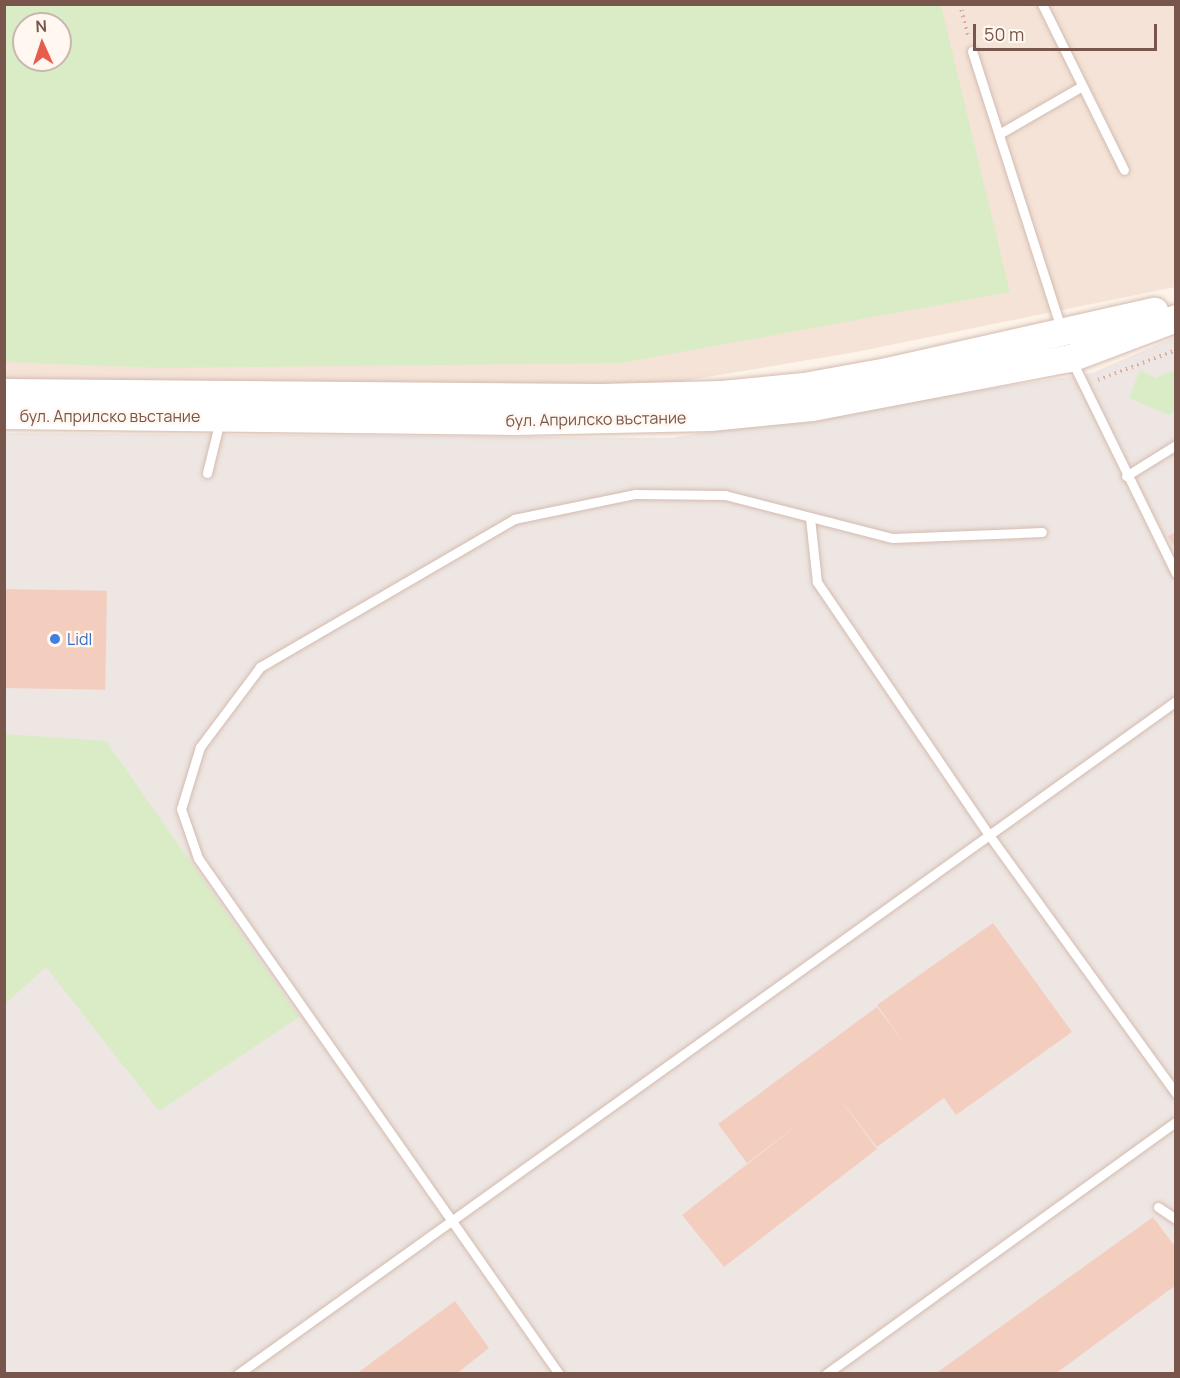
<!DOCTYPE html>
<html>
<head>
<meta charset="utf-8">
<style>
	body { margin:0 }
	#map { position:relative; width:1180px; height:1378px; overflow:hidden; background:#fdf3e9; font-family:Manrope,sans-serif }
	div>[style] { position:absolute }
	[style*='--x'] { left:calc(var(--x)*1px); top:calc(var(--y)*1px); width:calc(var(--w)*1px); rotate:calc(var(--a)*1deg) }
	.residential>* { inset:0; background:#f5e3d7 }
	.industrial>* { inset:0; background:#eee6e2 }
	.green>* { inset:0; background:#daecc6 }
	.building>* { inset:0; background:#f3cebf; transform-origin:0 0 }
	.path>* { height:4px; margin-top:-2px; transform-origin:0; background:repeating-linear-gradient(90deg,#d9b0a2 0 1.5px,transparent 0 6px) }
	.roads { filter:drop-shadow(0 0 2px #d3bbb0) drop-shadow(0 0 2px #d3bbb0) }
	.service>* { height:9px; margin:-4.5px; padding:0 4.5px; transform-origin:4.5px; border-radius:4.5px; background:#fff }
	.secondary>* { height:27px; margin:-13.5px; padding:0 13.5px; transform-origin:13.5px; border-radius:13.5px; background:#fff }
	.dots>* { width:16px; height:16px; translate:-50% -50%; box-sizing:border-box; border:3px solid #fff7f0; border-radius:50% }
	span { translate:-50% -50%; white-space:nowrap; text-align:center; line-height:1.15; -webkit-text-stroke:4.5px #fff7f0; paint-order:stroke }
	.street-label { font-size:16px; color:#79564b }
	.shop-label { font-size:16px; color:#366cbe }
	.left { translate:0 -50%; text-align:left }
	.frame { position:absolute; inset:0; border:6px solid #79564b; pointer-events:none }
	.north { position:absolute; left:12px; top:12px; width:60px; height:60px; box-sizing:border-box; background:#fff7f0; border:2px solid #c9b7ae; border-radius:50%; rotate:357deg; font-size:16px; font-weight:700; line-height:24px; text-align:center; color:#79564b }
	.north::after { content:''; display:block; margin:auto; width:21px; height:27px; background:#e95c4c; clip-path:polygon(50% 0,100% 100%,50% 72%,0 100%) }
	.scale { position:absolute; left:973px; top:24px; width:184px; height:27px; box-sizing:border-box; border:3px solid #79564b; border-top:0; padding-left:8px; font-size:18px; line-height:21px; white-space:nowrap; color:#79564b; -webkit-text-stroke:4px #fff7f0; paint-order:stroke }
</style>
</head>
<body>
<div id="map">
	<div class="residential">
		<i style="clip-path:polygon(evenodd,5px 5px,1175px 5px,1175px 287px,856px 352px,677px 382px,538px 387px,5px 380px,5px 5px,24px 24px,60px 24px,60px 60px,24px 60px,24px 24px)"></i>
	</div>
	<div class="industrial">
		<i style="clip-path:polygon(1175px 337px,1175px 1373px,5px 1374px,5px 433px,670px 438px,1092px 373px)"></i>
	</div>
	<div class="green">
		<i style="clip-path:polygon(evenodd,5px 4px,941px 5px,1010px 292px,621px 363px,161px 368px,5px 362px,5px 4px,24px 24px,60px 24px,60px 60px,24px 60px,24px 24px)"></i>
		<i style="clip-path:polygon(1140px 370px,1156px 378px,1175px 370px,1175px 411px,1169px 415px,1129px 398px)"></i>
		<i style="clip-path:polygon(5px 734px,106px 741px,299px 1017px,159px 1111px,46px 967px,5px 1004px)"></i>
	</div>
	<div class="building">
		<i style="clip-path:polygon(1176px 532px,1176px 550px,1168px 536px)"></i>
		<i style="left:4px;top:589px;width:103px;height:99px;rotate:1deg"></i>
		<i style="clip-path:polygon(993px 923px,1072px 1032px,956px 1115px,944px 1098px,877px 1147px,836px 1094px,877px 1149px,724px 1267px,682px 1215px,800px 1123px,747px 1163px,718px 1124px,877px 1007px,905px 1044px,877px 1005px)"></i>
		<i style="clip-path:polygon(1153px 1217px,1176px 1248px,1176px 1285px,1055px 1374px,935px 1374px)"></i>
		<i style="clip-path:polygon(455px 1301px,489px 1348px,456px 1374px,356px 1374px)"></i>
	</div>
	<div class="path">
		<i style="--x:960;--y:4;--w:33;--a:76"></i>
		<i style="--x:1098;--y:380;--w:84;--a:-21"></i>
	</div>
	<div class="roads">
		<div class="service">
			<i style="--x:1042;--y:4;--w:185;--a:63.7"></i>
			<i style="--x:972;--y:51;--w:292;--a:72.2"></i>
			<i style="--x:999;--y:134;--w:96;--a:-30"></i>
			<i style="--x:1071;--y:359;--w:238;--a:63.9"></i>
			<i style="--x:207;--y:473;--w:55;--a:-76.2"></i>
			<i style="--x:1126;--y:476;--w:59;--a:-31.8"></i>
			<i style="--x:810;--y:518;--w:64;--a:83.8"></i>
			<i style="--x:817;--y:582;--w:306;--a:55.8"></i>
			<i style="--x:989;--y:835;--w:319;--a:54.1"></i>
			<i style="--x:1158;--y:1207;--w:22;--a:34"></i>
			<i style="--x:238;--y:1374;--w:1154;--a:-35.66"></i>
			<i style="--x:559;--y:1374;--w:630;--a:-124.98"></i>
			<i style="--x:198;--y:858;--w:52;--a:-109.1"></i>
			<i style="--x:181;--y:809;--w:65;--a:-73"></i>
			<i style="--x:200;--y:747;--w:100;--a:-53.1"></i>
			<i style="--x:260;--y:667;--w:294;--a:-30.2"></i>
			<i style="--x:514;--y:519;--w:124;--a:-11.7"></i>
			<i style="--x:635;--y:494;--w:90;--a:0.6"></i>
			<i style="--x:725;--y:495;--w:173;--a:14.4"></i>
			<i style="--x:893;--y:538;--w:149;--a:-2.3"></i>
			<i style="--x:826;--y:1374;--w:431;--a:-35.8"></i>
		</div>
		<div class="secondary">
			<i style="--x:4;--y:392;--w:597;--a:0.48"></i>
			<i style="--x:601;--y:397;--w:121;--a:-1.4"></i>
			<i style="--x:722;--y:394;--w:82;--a:-5.6"></i>
			<i style="--x:804;--y:386;--w:84;--a:-10.2"></i>
			<i style="--x:887;--y:371;--w:274;--a:-12.7"></i>
			<i style="--x:4;--y:415;--w:510;--a:0.67"></i>
			<i style="--x:514;--y:421;--w:196;--a:-1.2"></i>
			<i style="--x:710;--y:417;--w:102;--a:-5.6"></i>
			<i style="--x:812;--y:407;--w:263;--a:-10.8"></i>
			<i style="--x:1070;--y:358;--w:113;--a:-20.7"></i>
		</div>
	</div>
	<div class="dots">
		<i style="left:55px;top:639px;background:#3f7fe0"></i>
	</div>
	<div class="street-label">
		<span style="left:110px;top:416px">бул. Априлско въстание</span>
		<span style="left:596px;top:419px;rotate:-1deg">бул. Априлско въстание</span>
	</div>
	<div class="shop-label">
		<span class="left" style="left:67px;top:639px">Lidl</span>
	</div>
	<div class="frame"></div>
	<div class="north">N</div>
	<div class="scale">50 m</div>
</div>
</body>
</html>
